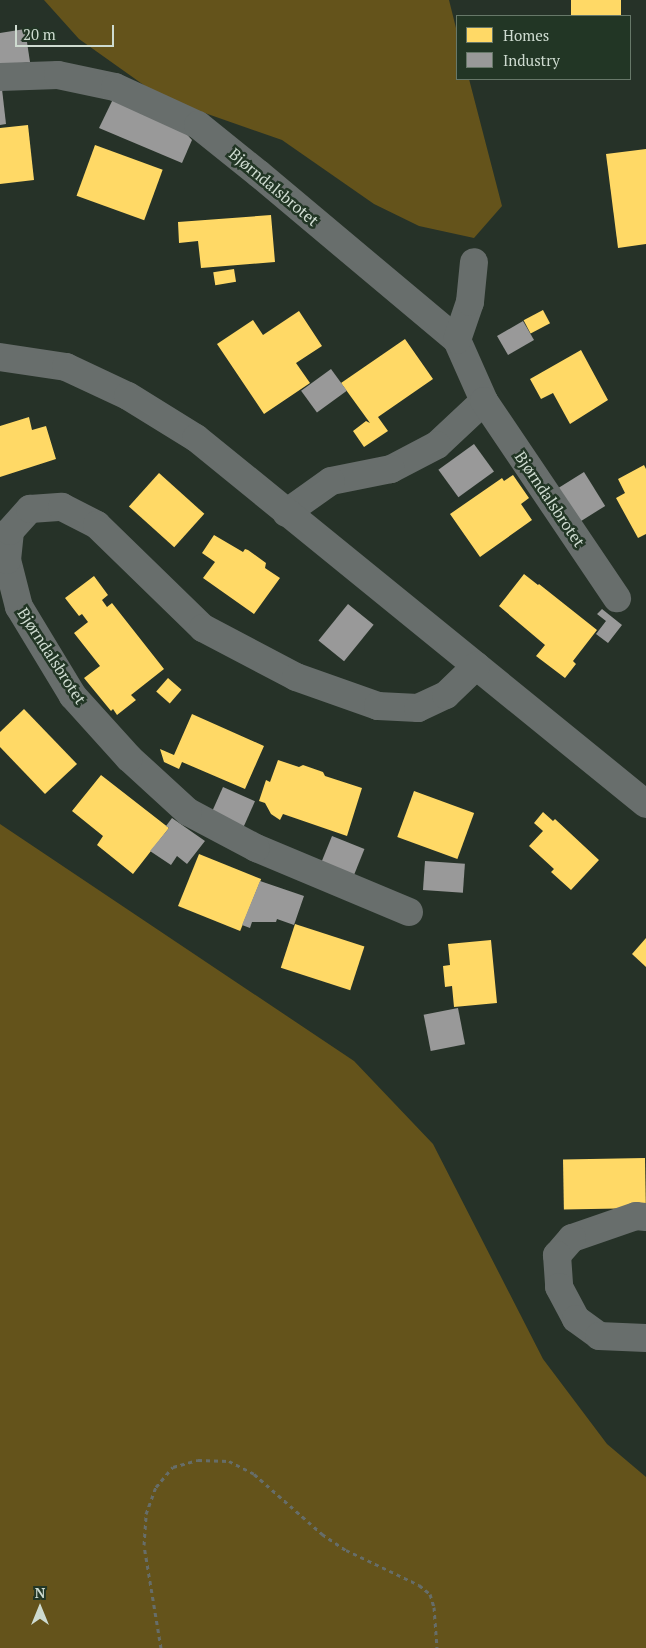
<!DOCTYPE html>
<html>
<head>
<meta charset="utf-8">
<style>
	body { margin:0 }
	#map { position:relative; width:646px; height:1648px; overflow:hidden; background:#263228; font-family:"PT Serif",serif }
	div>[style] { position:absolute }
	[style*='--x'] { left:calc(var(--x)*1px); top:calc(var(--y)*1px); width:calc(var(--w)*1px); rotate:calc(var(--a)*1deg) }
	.green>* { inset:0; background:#64531b }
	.homes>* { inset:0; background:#ffd966; transform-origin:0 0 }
	.industry>* { inset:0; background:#999; transform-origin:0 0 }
	.path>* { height:3px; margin-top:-1.5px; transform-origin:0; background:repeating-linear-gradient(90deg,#666d69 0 4px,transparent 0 8px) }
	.minor>* { height:28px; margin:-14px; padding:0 14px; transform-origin:14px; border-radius:14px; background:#686e6c }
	span { translate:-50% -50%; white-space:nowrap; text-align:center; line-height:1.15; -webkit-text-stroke:5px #223625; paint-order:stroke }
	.street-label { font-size:16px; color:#cedbd0 }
	.legend { position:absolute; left:456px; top:15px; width:175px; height:65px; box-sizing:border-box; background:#223625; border:1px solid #677869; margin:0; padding:6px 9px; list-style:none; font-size:15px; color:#cedbd0 }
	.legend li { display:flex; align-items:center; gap:10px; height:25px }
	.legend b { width:25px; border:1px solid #677869 }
	.north { position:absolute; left:15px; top:1583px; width:50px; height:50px; -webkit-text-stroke:4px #223625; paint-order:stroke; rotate:0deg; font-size:14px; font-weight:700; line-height:20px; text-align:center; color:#cedbd0 }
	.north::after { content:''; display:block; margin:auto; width:18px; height:22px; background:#cedbd0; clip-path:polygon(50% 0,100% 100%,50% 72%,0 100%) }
	.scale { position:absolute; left:15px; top:25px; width:99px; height:22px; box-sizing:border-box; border:2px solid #cedbd0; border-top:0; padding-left:6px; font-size:15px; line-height:18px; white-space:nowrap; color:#cedbd0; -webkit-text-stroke:4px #223625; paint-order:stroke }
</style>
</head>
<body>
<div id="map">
	<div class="green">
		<i style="clip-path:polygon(44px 0,449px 0,457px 32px,457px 79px,469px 79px,502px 206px,474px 238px,419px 226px,374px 204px,282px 140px,162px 98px,79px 39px)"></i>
		<i style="clip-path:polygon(0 824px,354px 1061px,433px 1144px,543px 1359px,607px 1444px,646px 1477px,646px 1648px,0 1648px)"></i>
	</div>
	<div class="homes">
		<i style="left:571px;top:0;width:50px;height:16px"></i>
		<i style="clip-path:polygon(28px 125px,34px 180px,0 184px,0 128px)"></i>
		<i style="left:95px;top:145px;width:72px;height:54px;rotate:20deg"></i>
		<i style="clip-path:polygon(646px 149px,646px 244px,618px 248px,606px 154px)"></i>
		<i style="clip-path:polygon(271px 215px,275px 262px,201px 268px,198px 241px,179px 243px,178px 222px)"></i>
		<i style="left:234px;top:269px;width:13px;height:21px;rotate:81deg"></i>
		<i style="left:543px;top:310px;width:15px;height:22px;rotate:62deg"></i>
		<i style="clip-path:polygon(299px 311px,322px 346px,296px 363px,310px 383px,264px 414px,217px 344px,253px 320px,263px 335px)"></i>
		<i style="clip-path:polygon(405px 339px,433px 379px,378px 417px,388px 431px,364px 447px,353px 431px,366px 421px,370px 423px,341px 383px)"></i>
		<i style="clip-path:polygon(581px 350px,608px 400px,570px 424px,553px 393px,541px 399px,530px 379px)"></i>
		<i style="clip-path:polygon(29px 417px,32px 430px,46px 426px,56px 459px,0 477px,0 426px)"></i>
		<i style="clip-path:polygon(644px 465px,646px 469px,646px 534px,638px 538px,616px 498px,625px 493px,618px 479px)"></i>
		<i style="left:159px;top:473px;width:61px;height:45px;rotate:42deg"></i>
		<i style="clip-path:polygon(513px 475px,529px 498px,521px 504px,532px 520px,480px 557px,450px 514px,502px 478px,504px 481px)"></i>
		<i style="clip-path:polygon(214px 535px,243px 552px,245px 549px,248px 550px,266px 563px,265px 568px,280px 578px,254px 614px,203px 578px,215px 562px,202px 553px)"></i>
		<i style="clip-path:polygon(524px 574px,538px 585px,539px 584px,597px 630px,573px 661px,576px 664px,565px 678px,536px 656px,545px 645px,499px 606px)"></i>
		<i style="clip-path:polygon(94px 576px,108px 595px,102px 600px,107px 607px,112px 603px,164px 669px,131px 695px,136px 700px,117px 715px,113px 709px,111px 711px,84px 678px,100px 666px,74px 633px,88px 622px,82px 614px,79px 616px,65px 598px)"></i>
		<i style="left:168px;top:678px;width:18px;height:18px;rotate:41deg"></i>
		<i style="clip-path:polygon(24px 709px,77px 764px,45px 794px,0 747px,0 732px)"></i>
		<i style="clip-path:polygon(192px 714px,264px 746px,245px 789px,182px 762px,179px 769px,164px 762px,160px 749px,174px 755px)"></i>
		<i style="clip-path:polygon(278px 760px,299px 767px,303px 765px,323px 772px,325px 776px,362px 788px,347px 836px,283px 814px,280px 820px,271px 814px,265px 803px,259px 801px,266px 780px,270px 782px)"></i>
		<i style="clip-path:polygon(101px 775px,169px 828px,133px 874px,97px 845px,103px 836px,72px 811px)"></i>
		<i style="left:414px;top:791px;width:64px;height:49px;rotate:20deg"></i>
		<i style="clip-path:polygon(543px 812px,553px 821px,555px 819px,599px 860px,571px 890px,551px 872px,554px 869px,529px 846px,543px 831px,534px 823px)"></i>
		<i style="left:199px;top:854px;width:67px;height:56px;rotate:22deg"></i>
		<i style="left:295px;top:924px;width:73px;height:46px;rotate:18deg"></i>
		<i style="clip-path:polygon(646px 938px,646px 967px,632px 954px)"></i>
		<i style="clip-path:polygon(491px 940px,497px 1003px,454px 1007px,452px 986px,445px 987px,443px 966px,450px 965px,448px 944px)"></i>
		<i style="left:645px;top:1158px;width:50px;height:82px;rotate:89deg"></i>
	</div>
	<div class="industry">
		<i style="clip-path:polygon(25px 29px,30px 62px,0 66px,0 33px)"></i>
		<i style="clip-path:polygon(2px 89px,6px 124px,0 125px,0 90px)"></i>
		<i style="clip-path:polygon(114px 97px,179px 126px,192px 140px,182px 163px,99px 128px)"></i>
		<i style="left:523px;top:321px;width:22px;height:30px;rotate:60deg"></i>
		<i style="left:331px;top:369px;width:27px;height:37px;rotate:54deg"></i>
		<i style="left:474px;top:444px;width:34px;height:44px;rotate:54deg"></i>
		<i style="left:584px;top:472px;width:40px;height:34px;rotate:58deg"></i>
		<i style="left:348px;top:604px;width:33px;height:47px;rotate:39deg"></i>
		<i style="clip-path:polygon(602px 609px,622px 625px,608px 643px,596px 634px,606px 621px,597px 614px)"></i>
		<i style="left:223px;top:787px;width:35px;height:29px;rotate:24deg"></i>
		<i style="clip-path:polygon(172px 818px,205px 841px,187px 864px,177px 856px,171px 865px,150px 851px,169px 828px,166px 826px)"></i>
		<i style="left:332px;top:836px;width:35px;height:30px;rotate:22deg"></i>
		<i style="left:425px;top:861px;width:40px;height:29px;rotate:4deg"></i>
		<i style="clip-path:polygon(260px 881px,304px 896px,294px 925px,277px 919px,276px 922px,252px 922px,250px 928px,242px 925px)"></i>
		<i style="left:458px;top:1008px;width:37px;height:35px;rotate:79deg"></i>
	</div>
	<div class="path">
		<i style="--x:161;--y:1648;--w:104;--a:-99.4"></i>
		<i style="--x:144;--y:1545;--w:31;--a:-86"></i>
		<i style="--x:146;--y:1514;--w:29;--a:-70"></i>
		<i style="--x:156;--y:1487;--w:26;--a:-50"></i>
		<i style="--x:173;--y:1467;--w:26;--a:-16"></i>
		<i style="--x:198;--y:1460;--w:31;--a:2"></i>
		<i style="--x:229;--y:1461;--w:28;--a:27"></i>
		<i style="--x:254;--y:1474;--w:91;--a:41.4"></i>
		<i style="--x:322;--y:1534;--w:29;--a:34"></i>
		<i style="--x:346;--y:1550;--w:81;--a:25.6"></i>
		<i style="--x:419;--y:1585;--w:14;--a:39"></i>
		<i style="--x:430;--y:1594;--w:14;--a:73"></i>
		<i style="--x:434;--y:1607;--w:41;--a:85.8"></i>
	</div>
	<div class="minor">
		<i style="--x:0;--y:77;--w:58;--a:-2"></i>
		<i style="--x:58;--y:75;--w:58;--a:11.9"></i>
		<i style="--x:115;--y:87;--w:91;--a:24.6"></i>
		<i style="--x:198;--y:125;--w:78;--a:38.8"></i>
		<i style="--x:259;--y:174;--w:258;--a:40"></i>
		<i style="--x:457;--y:340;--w:67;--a:66.1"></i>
		<i style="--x:484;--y:401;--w:64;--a:136.9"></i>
		<i style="--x:437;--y:445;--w:52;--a:152.4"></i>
		<i style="--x:391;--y:469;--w:61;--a:168.7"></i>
		<i style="--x:331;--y:481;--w:55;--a:144.6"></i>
		<i style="--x:457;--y:340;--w:40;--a:-71.1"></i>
		<i style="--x:470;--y:302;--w:40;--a:-84.3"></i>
		<i style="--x:0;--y:357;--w:67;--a:8.6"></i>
		<i style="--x:66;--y:367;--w:68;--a:25.1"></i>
		<i style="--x:128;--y:396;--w:80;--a:31.7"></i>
		<i style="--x:196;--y:438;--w:580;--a:39.12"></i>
		<i style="--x:484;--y:401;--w:238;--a:56"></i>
		<i style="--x:409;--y:912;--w:166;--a:-157.3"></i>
		<i style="--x:256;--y:848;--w:77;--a:-152.1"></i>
		<i style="--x:188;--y:812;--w:80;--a:-137.5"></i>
		<i style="--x:129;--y:758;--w:84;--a:-132.1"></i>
		<i style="--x:73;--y:696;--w:104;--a:-121.2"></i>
		<i style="--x:19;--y:607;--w:49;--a:-104.3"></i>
		<i style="--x:7;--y:560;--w:29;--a:-84"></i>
		<i style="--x:10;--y:531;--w:30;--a:-48"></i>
		<i style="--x:30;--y:509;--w:32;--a:-4"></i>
		<i style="--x:62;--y:507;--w:39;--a:27"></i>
		<i style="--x:97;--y:525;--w:148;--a:44.2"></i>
		<i style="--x:203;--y:628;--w:105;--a:27.8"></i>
		<i style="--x:296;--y:677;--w:87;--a:19.5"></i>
		<i style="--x:378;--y:706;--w:40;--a:2.9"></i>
		<i style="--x:418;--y:708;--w:31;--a:-25"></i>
		<i style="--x:446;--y:695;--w:42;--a:-44"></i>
		<i style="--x:646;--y:1217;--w:10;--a:-174"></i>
		<i style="--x:636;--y:1216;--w:68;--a:161"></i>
		<i style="--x:572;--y:1238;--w:23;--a:131"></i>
		<i style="--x:557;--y:1255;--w:32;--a:86"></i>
		<i style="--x:559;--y:1287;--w:36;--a:62"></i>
		<i style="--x:576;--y:1319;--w:29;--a:36"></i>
		<i style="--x:599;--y:1336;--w:47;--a:2.4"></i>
	</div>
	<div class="street-label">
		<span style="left:274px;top:187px;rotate:40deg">Bjørndalsbrotet</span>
		<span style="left:550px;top:499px;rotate:56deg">Bjørndalsbrotet</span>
		<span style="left:52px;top:656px;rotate:57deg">Bjørndalsbrotet</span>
	</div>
	<ul class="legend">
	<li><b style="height:14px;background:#ffd966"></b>Homes</li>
	<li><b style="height:14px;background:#999"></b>Industry</li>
	</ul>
	<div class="north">N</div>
	<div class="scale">20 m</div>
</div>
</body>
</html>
